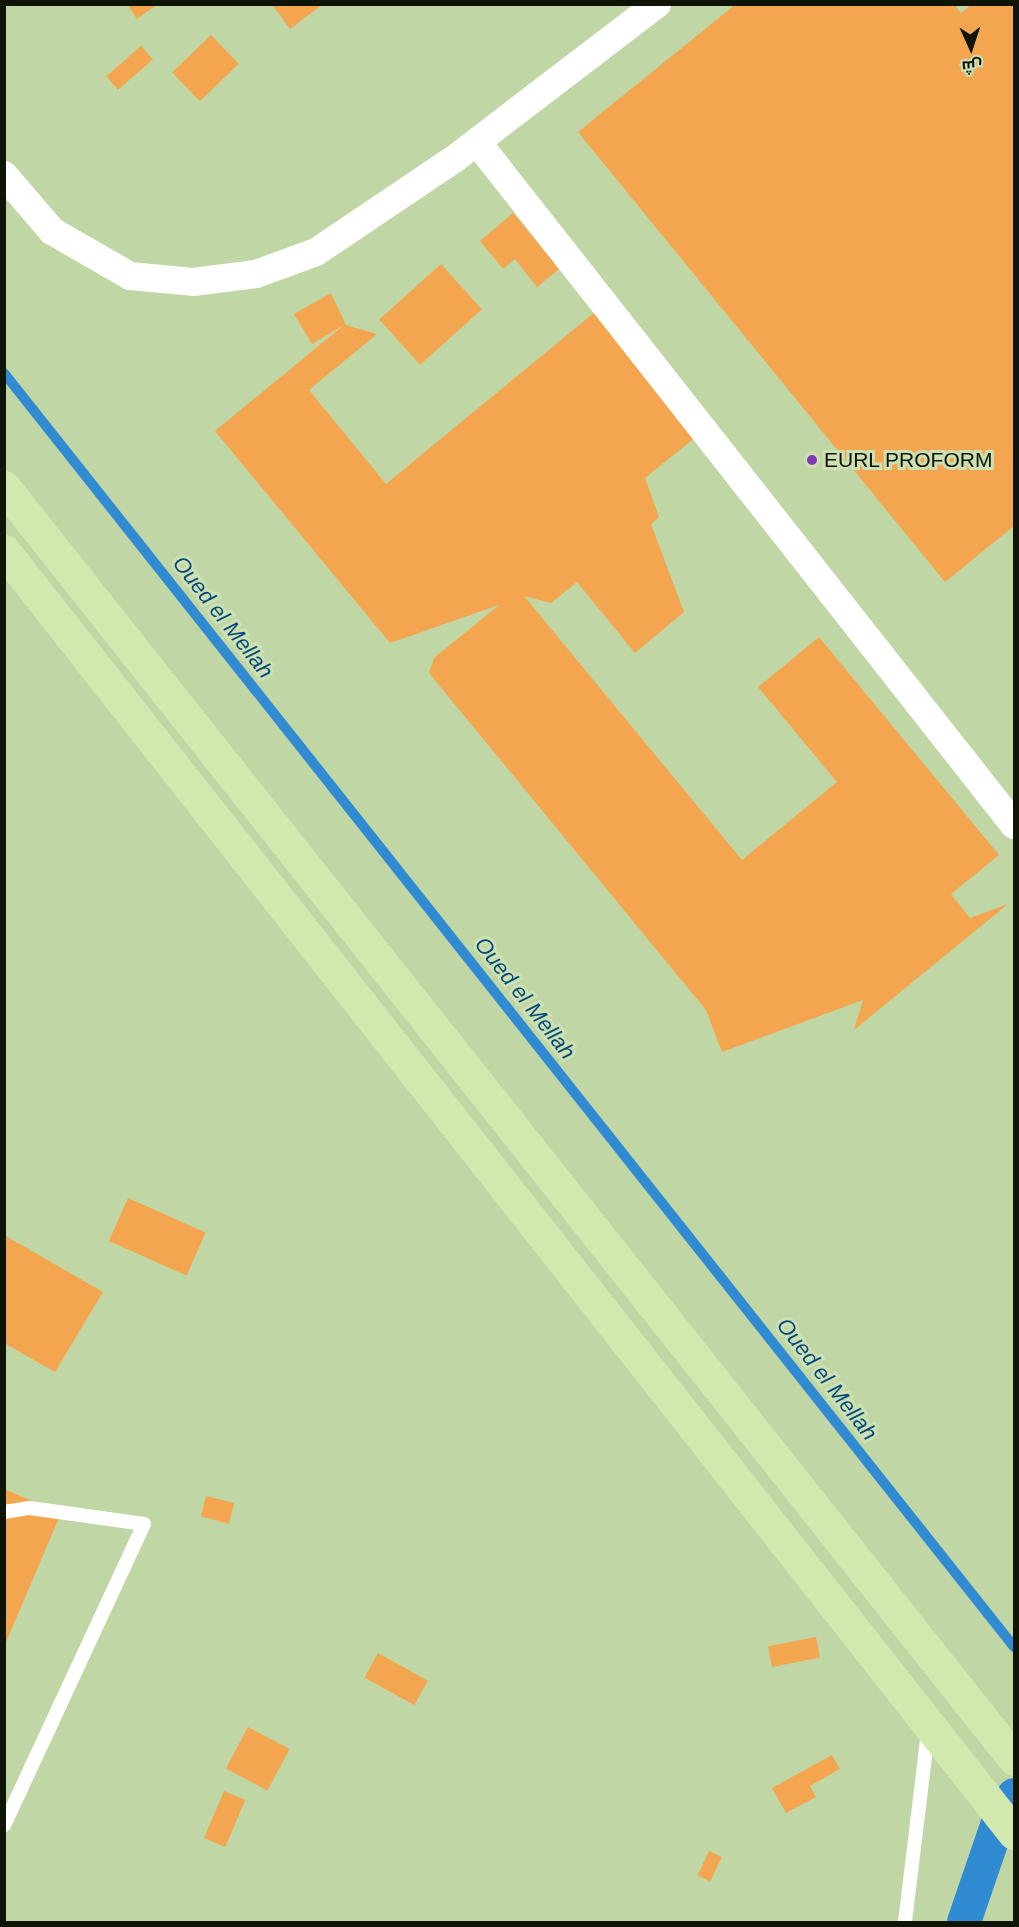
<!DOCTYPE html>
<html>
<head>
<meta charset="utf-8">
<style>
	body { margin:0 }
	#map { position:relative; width:1019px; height:1927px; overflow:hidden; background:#cde0b4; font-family:Helvetica,Cairo,sans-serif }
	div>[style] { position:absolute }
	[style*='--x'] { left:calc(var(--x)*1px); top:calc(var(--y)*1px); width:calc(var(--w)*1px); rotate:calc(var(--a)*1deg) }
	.built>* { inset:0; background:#c0d6a4; transform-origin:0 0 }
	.stream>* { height:10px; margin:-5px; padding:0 5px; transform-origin:5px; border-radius:5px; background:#308bd2 }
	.canal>* { height:34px; margin:-17px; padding:0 17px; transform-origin:17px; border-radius:17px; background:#308bd2 }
	.building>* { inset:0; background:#f3a64f; transform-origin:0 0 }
	.lane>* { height:14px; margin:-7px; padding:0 7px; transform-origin:7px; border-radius:7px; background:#fff }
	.street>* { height:28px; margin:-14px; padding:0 14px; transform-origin:14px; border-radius:14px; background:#fff }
	.primary>* { height:33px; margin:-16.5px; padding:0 16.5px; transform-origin:16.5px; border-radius:16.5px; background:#d1e8af }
	.dots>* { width:16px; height:16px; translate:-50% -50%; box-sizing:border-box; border:3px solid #cde0b4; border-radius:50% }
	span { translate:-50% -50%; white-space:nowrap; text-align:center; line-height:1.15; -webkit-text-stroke:6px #cde0b4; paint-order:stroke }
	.poi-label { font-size:21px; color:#0f1506 }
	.left { translate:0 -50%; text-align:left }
	.water-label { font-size:22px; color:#044978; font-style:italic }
	.frame { position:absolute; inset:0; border:6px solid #0f1506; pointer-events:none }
	.north { position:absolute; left:941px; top:18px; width:60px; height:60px; -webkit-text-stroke:4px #cde0b4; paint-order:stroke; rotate:177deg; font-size:16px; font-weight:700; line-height:24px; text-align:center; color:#0f1506 }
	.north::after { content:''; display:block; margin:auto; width:21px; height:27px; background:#0f1506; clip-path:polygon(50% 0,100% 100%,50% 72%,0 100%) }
</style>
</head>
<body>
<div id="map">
	<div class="built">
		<i style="left:5px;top:5px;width:1009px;height:1917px"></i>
	</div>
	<div class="stream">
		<i style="--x:4;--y:373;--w:1626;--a:51.59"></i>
	</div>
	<div class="canal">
		<i style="--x:964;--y:1922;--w:117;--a:-71.1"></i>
		<i style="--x:1002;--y:1811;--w:20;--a:-53"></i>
	</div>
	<div class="building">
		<i style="clip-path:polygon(127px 4px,158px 4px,137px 19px)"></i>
		<i style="clip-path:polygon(272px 4px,323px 4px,290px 29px)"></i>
		<i style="clip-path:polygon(736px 4px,954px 4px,961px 13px,972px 4px,1014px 4px,1014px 526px,945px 582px,578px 132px)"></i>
		<i style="left:211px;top:35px;width:40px;height:54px;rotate:46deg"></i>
		<i style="left:141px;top:46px;width:18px;height:46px;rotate:49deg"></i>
		<i style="clip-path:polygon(513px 213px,559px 269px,537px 287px,515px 259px,503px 269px,480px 241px)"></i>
		<i style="left:441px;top:264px;width:61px;height:83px;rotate:48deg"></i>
		<i style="clip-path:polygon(331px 293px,346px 325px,377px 334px,309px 390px,386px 484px,595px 312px,697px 436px,645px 478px,659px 517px,651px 524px,684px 612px,635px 653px,577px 582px,551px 603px,524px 596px,742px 860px,837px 782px,758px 687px,819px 637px,999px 855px,951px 894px,970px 918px,1008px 904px,854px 1030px,863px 1000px,722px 1052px,706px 1010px,429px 673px,434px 658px,499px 605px,390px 643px,215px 431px,344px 325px,312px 344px,294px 314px)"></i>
		<i style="left:128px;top:1198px;width:85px;height:47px;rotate:24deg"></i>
		<i style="clip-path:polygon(4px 1235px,103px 1292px,55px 1372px,4px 1343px)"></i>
		<i style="clip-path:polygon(4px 1489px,61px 1513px,4px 1647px)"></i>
		<i style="left:206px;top:1496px;width:29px;height:21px;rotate:14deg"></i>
		<i style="left:816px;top:1637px;width:21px;height:49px;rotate:79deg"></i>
		<i style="left:378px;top:1653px;width:57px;height:28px;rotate:29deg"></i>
		<i style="left:248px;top:1727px;width:47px;height:47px;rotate:28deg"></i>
		<i style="clip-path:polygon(832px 1755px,840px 1769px,810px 1786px,816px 1797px,786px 1813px,772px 1788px)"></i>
		<i style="left:224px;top:1791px;width:23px;height:51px;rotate:23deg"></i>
		<i style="left:709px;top:1851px;width:14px;height:27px;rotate:25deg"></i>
	</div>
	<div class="lane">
		<i style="--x:4;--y:1512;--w:26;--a:-9"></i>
		<i style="--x:30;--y:1508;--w:115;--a:8"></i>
		<i style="--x:144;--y:1524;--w:332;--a:114.9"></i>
		<i style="--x:905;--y:1922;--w:190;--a:-83.1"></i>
	</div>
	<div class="street">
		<i style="--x:477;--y:142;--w:869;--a:51.82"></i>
		<i style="--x:4;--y:175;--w:74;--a:49.4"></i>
		<i style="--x:52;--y:231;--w:90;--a:30"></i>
		<i style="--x:130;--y:276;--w:63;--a:5.4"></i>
		<i style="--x:193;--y:282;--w:64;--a:-7.2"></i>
		<i style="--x:256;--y:274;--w:64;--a:-20.1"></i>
		<i style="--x:316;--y:252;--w:165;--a:-33.9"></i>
		<i style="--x:453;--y:160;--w:257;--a:-37.4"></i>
	</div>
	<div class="primary">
		<i style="--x:4;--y:487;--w:1624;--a:51.55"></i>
		<i style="--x:4;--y:551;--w:1632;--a:51.77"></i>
	</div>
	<div class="dots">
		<i style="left:812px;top:460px;background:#7c3cb0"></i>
	</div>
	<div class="poi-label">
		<span class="left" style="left:824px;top:460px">EURL PROFORM</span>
	</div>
	<div class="water-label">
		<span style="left:223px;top:617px;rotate:52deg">Oued el Mellah</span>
		<span style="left:525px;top:998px;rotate:52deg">Oued el Mellah</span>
		<span style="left:827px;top:1379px;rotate:52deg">Oued el Mellah</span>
	</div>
	<div class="frame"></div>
	<div class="north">ش</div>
</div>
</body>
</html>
